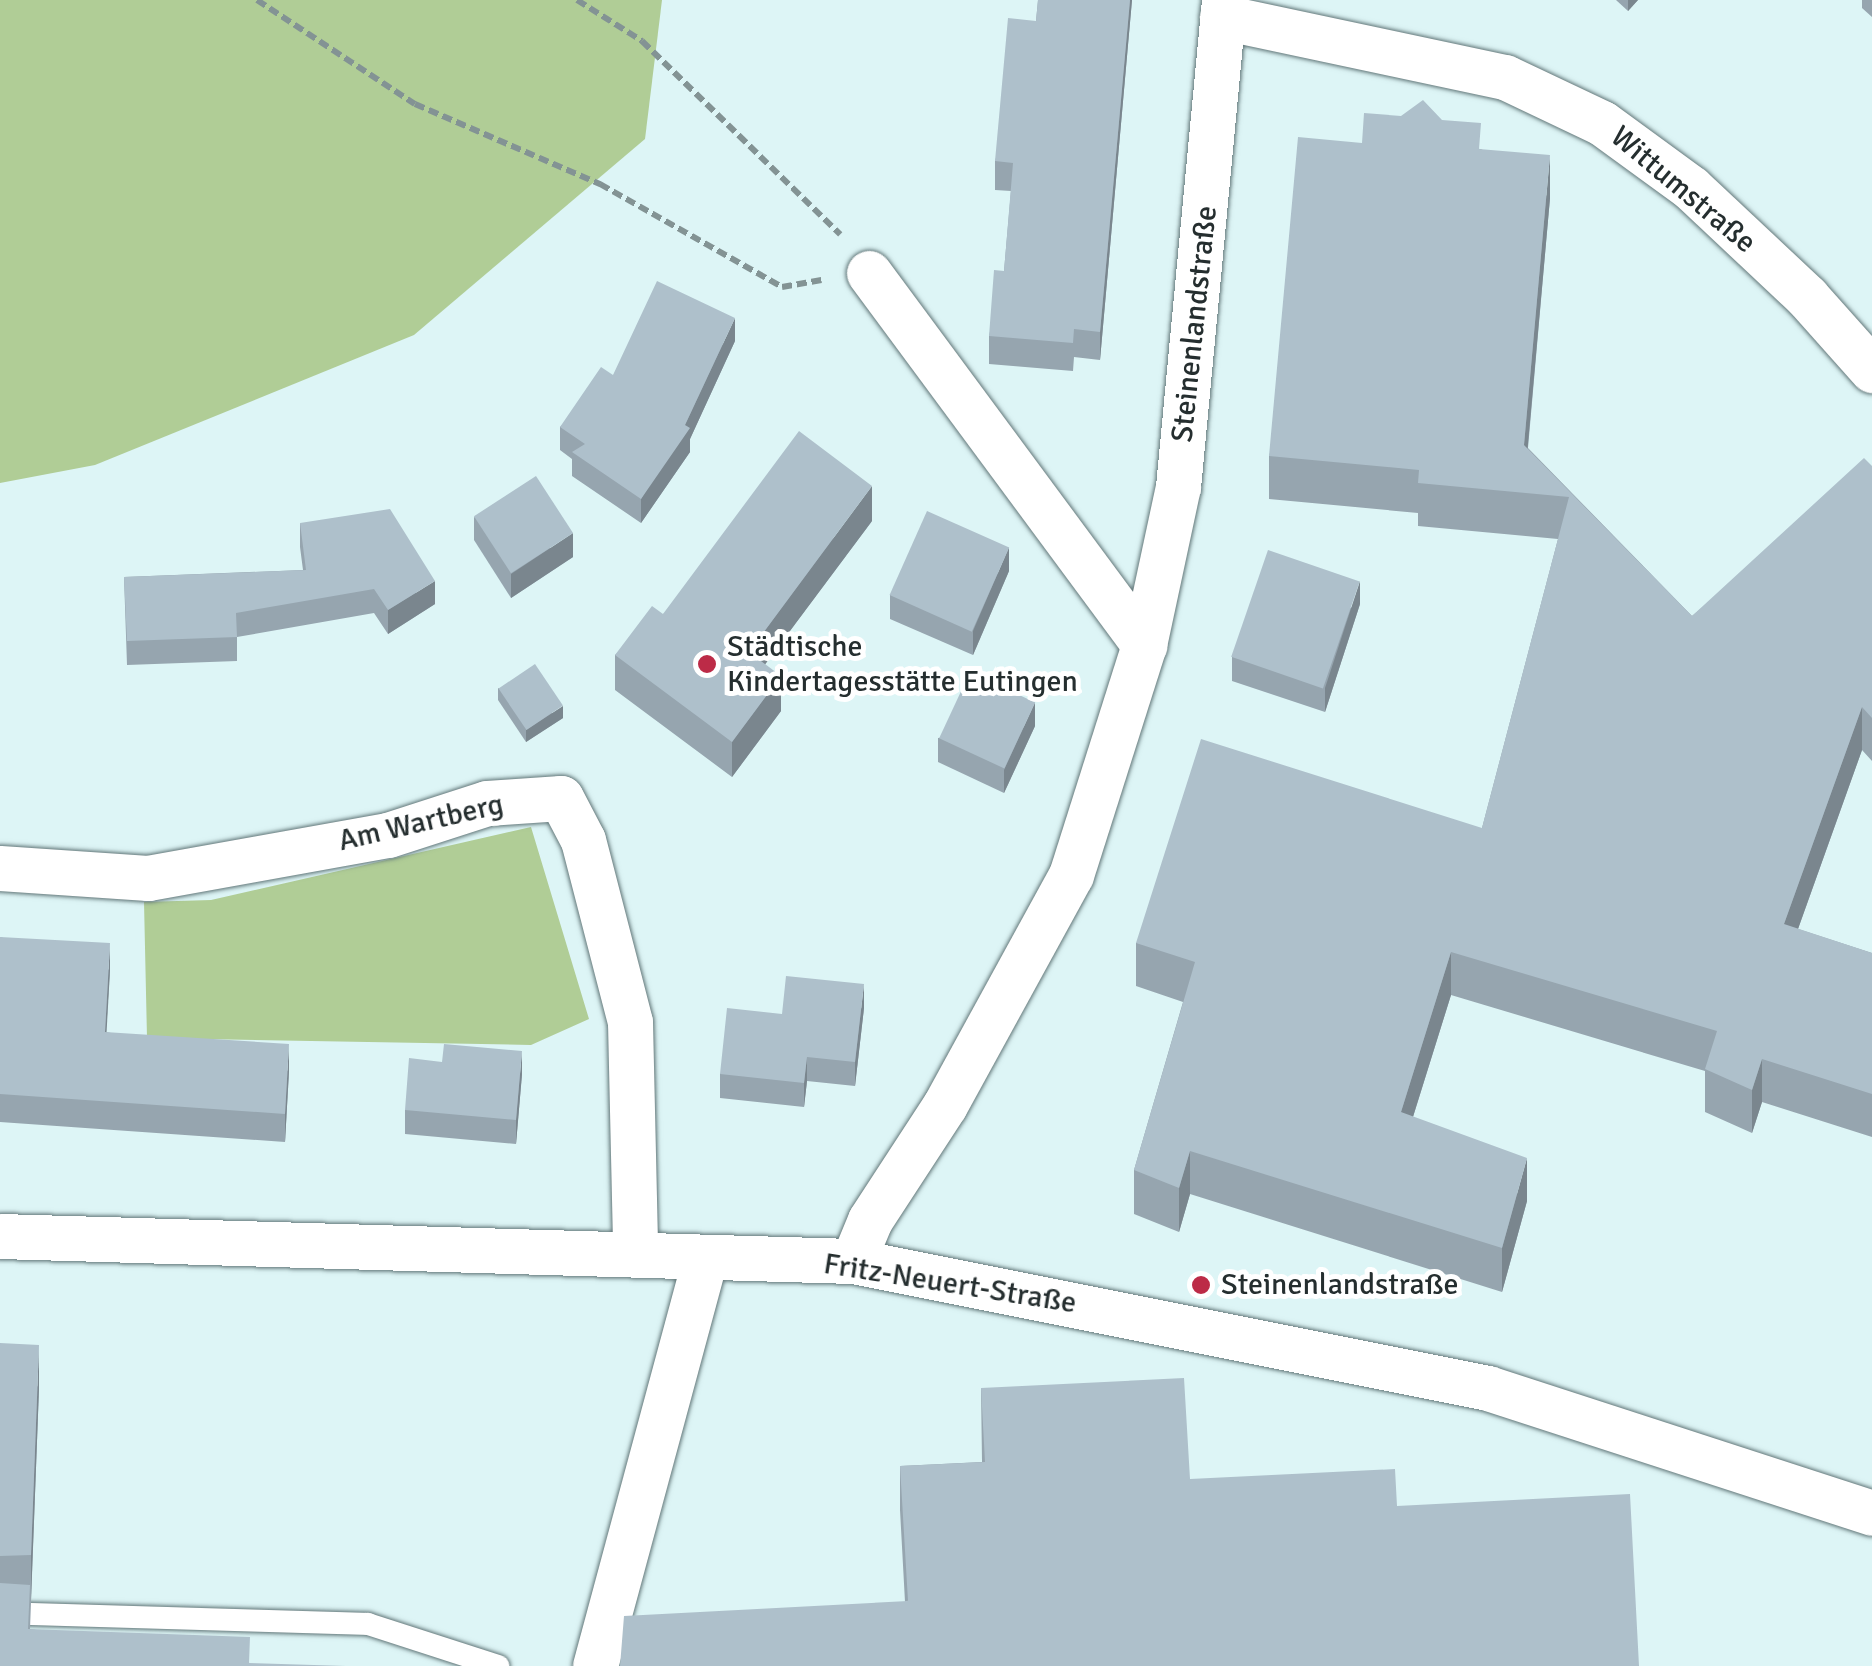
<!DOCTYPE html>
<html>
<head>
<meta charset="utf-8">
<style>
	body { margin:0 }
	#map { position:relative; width:1872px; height:1666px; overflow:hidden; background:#ddf5f6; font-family:Signika,sans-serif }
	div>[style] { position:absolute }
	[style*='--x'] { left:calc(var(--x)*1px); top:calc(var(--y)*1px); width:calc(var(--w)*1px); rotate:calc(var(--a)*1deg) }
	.green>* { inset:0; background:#b0cd96 }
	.path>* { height:6px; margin-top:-3px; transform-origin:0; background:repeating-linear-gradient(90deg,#839394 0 10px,transparent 0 15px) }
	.roads { filter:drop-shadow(0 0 2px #627779) drop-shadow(0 0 2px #627779) }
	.lane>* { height:22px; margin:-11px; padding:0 11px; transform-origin:11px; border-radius:11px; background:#fff }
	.street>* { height:45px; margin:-22.5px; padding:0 22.5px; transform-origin:22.5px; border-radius:22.5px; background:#fff }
	.wall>* { inset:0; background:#96a5af }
	.shaded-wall>* { inset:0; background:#7a868e }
	.building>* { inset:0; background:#aec0cb; transform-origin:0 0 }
	.dots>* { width:28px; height:28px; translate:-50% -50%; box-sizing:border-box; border:5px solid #fff; border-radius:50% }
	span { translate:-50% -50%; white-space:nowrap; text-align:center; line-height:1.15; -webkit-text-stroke:10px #fff; paint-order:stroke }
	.street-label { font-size:30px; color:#252e2f }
	.poi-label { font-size:30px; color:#252e2f }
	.left { translate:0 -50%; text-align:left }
</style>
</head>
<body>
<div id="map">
	<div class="green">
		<i style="clip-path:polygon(0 0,662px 0,645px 139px,414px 335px,95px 465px,0 483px)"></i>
		<i style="clip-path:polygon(531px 827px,589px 1019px,531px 1045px,147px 1038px,144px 902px,211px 900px)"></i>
	</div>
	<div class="path">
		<i style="--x:257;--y:0;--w:189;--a:33.4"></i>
		<i style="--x:415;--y:104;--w:202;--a:23.4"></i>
		<i style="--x:600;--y:184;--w:209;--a:29.5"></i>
		<i style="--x:782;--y:287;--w:40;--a:-10"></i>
		<i style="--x:577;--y:0;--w:77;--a:32.2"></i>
		<i style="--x:642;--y:41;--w:277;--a:44.3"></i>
	</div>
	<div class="roads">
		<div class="lane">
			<i style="--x:0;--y:1613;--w:368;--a:1.7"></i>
			<i style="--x:368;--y:1624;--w:137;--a:17.9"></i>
		</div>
		<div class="street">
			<i style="--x:1222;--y:17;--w:289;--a:12"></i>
			<i style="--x:1505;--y:77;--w:107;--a:25.4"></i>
			<i style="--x:1602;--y:123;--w:110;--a:36.1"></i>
			<i style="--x:1691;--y:188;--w:159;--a:43.2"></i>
			<i style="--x:1807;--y:297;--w:98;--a:48.3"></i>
			<i style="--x:869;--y:273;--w:463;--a:53.5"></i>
			<i style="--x:0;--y:868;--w:148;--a:3.9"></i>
			<i style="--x:148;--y:878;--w:244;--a:-10.2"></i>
			<i style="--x:388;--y:835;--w:104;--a:-17.9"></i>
			<i style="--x:487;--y:803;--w:74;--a:-3.9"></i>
			<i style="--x:561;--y:798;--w:47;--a:62.4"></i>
			<i style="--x:583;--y:840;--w:188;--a:75.5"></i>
			<i style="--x:630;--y:1022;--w:229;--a:88.7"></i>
			<i style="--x:0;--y:1236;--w:853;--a:1.68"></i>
			<i style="--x:853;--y:1261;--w:648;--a:11.31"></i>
			<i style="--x:1488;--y:1388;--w:404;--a:18"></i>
			<i style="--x:853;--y:1261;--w:44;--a:-67.5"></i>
			<i style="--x:870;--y:1220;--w:137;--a:-56.9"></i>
			<i style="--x:945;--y:1105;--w:262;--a:-61.3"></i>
			<i style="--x:1071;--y:875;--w:241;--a:-72.4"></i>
			<i style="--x:1144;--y:645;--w:162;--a:-77.9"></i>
			<i style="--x:1178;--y:487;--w:489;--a:-84.6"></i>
			<i style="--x:595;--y:1666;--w:423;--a:-74.9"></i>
		</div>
	</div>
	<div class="wall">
		<i style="clip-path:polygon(1038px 0,1132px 0,1100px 360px,1074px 357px,1073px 371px,989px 364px,989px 336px,1004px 271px,1011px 191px,995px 190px,995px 161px,1036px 21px)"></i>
		<i style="clip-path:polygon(1616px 0,1638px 0,1628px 11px)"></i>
		<i style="clip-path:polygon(1862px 0,1872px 0,1872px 17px,1862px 8px)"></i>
		<i style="clip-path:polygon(1362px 143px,1481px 149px,1550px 198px,1528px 448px,1692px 616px,1872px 466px,1872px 761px,1862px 750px,1798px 929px,1872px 953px,1872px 1137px,1762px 1102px,1752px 1133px,1705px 1112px,1705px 1071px,1451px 995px,1413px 1117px,1527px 1201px,1502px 1292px,1190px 1194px,1179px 1232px,1134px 1214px,1134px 1170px,1183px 1002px,1136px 986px,1136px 943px,1482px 828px,1558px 539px,1418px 526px,1418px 513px,1269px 499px,1269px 456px)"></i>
		<i style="clip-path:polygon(735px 341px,690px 439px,690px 452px,641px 523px,572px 476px,572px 459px,560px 450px,560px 427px,613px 375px)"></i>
		<i style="clip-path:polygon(474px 517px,573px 557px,511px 598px,474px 540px)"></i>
		<i style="clip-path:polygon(872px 521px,765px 664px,781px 711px,732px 777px,615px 690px,615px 655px,663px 614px)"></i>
		<i style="clip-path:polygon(300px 523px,435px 604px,388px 634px,374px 613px,237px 637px,237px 661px,127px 665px,124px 577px,303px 570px,300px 547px)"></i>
		<i style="clip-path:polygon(1009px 571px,973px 655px,890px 619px,890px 595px)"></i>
		<i style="clip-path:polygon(1360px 604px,1325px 712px,1232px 681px,1232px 657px)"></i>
		<i style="clip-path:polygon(498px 688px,563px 718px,526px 742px,498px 700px)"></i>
		<i style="clip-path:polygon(1035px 726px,1004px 793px,938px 762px,938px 738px)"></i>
		<i style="clip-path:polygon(0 937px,110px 970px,106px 1032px,289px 1071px,285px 1142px,0 1122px)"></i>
		<i style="clip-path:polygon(864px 1008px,855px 1086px,807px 1081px,804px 1107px,720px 1098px,720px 1074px,782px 1014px)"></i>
		<i style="clip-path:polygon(522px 1074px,516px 1144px,405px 1134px,405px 1110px)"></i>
		<i style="clip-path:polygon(0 1343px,39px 1388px,30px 1629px,250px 1663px,0 1666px)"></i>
		<i style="clip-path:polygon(981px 1388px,1190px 1479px,905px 1602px,900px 1510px,900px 1466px,982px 1462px)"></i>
	</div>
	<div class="shaded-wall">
		<i style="clip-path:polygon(1130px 0,1132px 0,1100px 360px,1100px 332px)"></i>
		<i style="clip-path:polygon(1628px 0,1638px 0,1628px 11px)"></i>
		<i style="clip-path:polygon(1550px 155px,1550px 198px,1524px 488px,1524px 445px)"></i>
		<i style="clip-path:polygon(735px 318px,735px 341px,690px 439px,690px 452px,641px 523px,641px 499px,685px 425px)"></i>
		<i style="clip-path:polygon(872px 486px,872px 521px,749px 686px,749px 652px)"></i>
		<i style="clip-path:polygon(573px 533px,573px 557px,511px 598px,511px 574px)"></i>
		<i style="clip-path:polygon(1009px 547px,1009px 571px,973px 655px,973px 631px)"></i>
		<i style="clip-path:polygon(435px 581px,435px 604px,388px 634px,388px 610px)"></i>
		<i style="clip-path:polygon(1360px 581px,1360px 604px,1325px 712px,1325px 688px)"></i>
		<i style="clip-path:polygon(781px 676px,781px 711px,732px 777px,732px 742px)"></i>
		<i style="clip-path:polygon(1035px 702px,1035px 726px,1004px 793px,1004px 770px)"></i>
		<i style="clip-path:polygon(563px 706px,563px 718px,526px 742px,526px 730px)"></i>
		<i style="clip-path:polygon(1862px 707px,1862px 750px,1784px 968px,1784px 924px)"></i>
		<i style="clip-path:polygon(110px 943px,110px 970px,105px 1060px,105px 1032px)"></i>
		<i style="clip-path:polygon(1451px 952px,1451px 995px,1401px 1155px,1401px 1112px)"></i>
		<i style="clip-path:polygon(864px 984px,864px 1008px,855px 1086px,855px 1062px)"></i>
		<i style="clip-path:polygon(289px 1044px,289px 1071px,285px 1142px,285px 1114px)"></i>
		<i style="clip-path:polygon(522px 1051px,522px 1074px,516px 1144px,516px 1120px)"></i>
		<i style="clip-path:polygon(807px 1057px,807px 1081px,804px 1107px,804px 1083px)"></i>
		<i style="clip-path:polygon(1762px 1059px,1762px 1102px,1752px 1133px,1752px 1090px)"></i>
		<i style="clip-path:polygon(1190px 1151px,1190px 1194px,1179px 1232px,1179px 1188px)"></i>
		<i style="clip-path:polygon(1527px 1158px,1527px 1201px,1502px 1292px,1502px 1248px)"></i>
		<i style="clip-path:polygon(39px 1345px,39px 1388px,31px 1599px,31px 1555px)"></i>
	</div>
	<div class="building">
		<i style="clip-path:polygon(1038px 0,1130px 0,1100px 332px,1074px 329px,1073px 343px,989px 336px,994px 270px,1004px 271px,1013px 163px,995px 161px,1008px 18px,1036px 21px)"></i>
		<i style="clip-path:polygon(1423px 100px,1442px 120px,1481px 123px,1479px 149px,1550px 155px,1524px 445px,1692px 616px,1864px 458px,1872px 466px,1872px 718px,1862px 707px,1784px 924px,1872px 953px,1872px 1094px,1762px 1059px,1752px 1090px,1705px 1069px,1717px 1031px,1451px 952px,1401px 1112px,1527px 1158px,1502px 1248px,1190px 1151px,1179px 1188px,1134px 1170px,1195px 962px,1136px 943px,1201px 739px,1482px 828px,1569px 497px,1418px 483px,1419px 470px,1269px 456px,1298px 137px,1362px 143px,1364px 113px,1401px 116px)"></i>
		<i style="clip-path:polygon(657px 281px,735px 318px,685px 425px,690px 428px,641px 499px,572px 452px,585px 444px,560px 427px,601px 367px,613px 375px)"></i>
		<i style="clip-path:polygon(799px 431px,872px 486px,749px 652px,781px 676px,732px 742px,615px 655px,652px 606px,663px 614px)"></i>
		<i style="left:536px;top:476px;width:68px;height:74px;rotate:57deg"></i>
		<i style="clip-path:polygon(390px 509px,435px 581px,388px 610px,374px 589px,236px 613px,237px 637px,127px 641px,124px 577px,306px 570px,300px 523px)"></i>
		<i style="left:927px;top:511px;width:90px;height:92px;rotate:24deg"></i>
		<i style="left:1268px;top:550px;width:97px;height:113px;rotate:19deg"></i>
		<i style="left:535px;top:664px;width:50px;height:44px;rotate:56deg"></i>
		<i style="left:970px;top:672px;width:72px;height:73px;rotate:25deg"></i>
		<i style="clip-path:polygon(0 937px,110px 943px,105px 1032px,289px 1044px,285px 1114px,0 1094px)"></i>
		<i style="clip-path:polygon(786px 976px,864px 984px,855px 1062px,807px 1057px,804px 1083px,720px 1074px,727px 1008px,782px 1014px)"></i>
		<i style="clip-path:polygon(444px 1044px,522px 1051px,516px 1120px,405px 1110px,409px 1058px,442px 1062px)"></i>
		<i style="clip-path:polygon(0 1343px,39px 1345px,31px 1555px,0 1556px)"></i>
		<i style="clip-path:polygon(1184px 1378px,1190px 1479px,1395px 1469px,1397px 1506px,1630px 1494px,1639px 1666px,620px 1666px,624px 1616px,908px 1601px,900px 1466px,985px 1462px,981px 1388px)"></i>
		<i style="clip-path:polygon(0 1583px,30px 1585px,28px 1629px,250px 1637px,249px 1663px,346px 1666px,0 1666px)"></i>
	</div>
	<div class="dots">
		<i style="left:707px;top:664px;background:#bc2b47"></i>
		<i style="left:1201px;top:1285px;background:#bc2b47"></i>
	</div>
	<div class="street-label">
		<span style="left:1683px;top:190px;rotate:40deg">Wittumstraße</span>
		<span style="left:1195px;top:324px;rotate:-84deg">Steinenlandstraße</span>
		<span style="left:421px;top:823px;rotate:-13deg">Am Wartberg</span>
		<span style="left:950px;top:1284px;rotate:9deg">Fritz-Neuert-Straße</span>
	</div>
	<div class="poi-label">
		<span class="left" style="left:727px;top:664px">Städtische<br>Kindertagesstätte Eutingen</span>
		<span class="left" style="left:1221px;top:1285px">Steinenlandstraße</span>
	</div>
</div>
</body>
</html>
